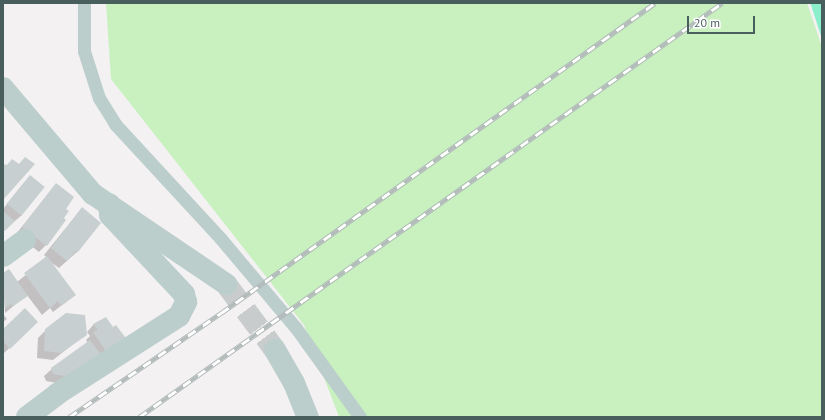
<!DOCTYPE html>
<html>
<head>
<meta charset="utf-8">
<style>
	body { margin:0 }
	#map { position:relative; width:825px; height:420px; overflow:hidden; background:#f3f1f2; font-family:"PT Sans",sans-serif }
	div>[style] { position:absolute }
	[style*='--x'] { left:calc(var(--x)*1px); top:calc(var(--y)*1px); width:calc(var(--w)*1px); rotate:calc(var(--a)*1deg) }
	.green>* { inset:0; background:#c8f1bf }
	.water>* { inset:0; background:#8befcc }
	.shadow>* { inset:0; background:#0003 }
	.building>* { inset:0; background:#c8cfd0; transform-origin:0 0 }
	.street-tunnel>* { height:22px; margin-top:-11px; transform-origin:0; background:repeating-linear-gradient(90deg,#c8cccd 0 22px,transparent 0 33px) }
	.lane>* { height:13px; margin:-6.5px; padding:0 6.5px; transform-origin:6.5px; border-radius:6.5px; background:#bccecc }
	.street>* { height:22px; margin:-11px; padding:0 11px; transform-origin:11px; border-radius:11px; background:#bccecc }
	.rail>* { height:4.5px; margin-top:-2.25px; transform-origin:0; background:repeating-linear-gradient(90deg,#fff 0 9px,#b3bbbb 0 18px); box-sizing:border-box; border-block:1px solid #b3bbbb }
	span { translate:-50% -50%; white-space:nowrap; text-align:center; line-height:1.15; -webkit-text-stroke:4px #fff; paint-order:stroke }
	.frame { position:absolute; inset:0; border:4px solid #485f5d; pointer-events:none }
	.scale { position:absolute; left:687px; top:16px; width:68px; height:18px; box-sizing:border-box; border:2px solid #485f5d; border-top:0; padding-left:5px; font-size:12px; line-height:14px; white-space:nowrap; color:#485f5d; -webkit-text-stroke:3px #fff; paint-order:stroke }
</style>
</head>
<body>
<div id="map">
	<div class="green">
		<i style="clip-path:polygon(106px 3px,807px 3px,822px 47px,822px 417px,339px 417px,304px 325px,111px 79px)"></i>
	</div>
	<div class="water">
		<i style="clip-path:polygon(810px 3px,822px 3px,822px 39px,811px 5px)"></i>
	</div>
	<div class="shadow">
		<i style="clip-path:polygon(23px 184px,22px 215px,3px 231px,3px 209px)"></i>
		<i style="clip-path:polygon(56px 184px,64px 209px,46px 245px,39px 252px,16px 234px)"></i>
		<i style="clip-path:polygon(82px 208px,100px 223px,77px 252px,59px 268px,49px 261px,75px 295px,53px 312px,50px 308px,42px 315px,27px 295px,5px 313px,3px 274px,8px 270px,17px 282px,47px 258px,44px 255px)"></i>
		<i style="clip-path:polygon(3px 314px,7px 319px,3px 322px)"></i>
		<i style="clip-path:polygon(37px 322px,3px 354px,3px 330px)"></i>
		<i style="clip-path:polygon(94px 324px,112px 328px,127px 341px,62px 384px,46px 381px,44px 376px,52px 369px,88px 343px,86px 340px,90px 336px,87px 332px)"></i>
		<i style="clip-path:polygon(46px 330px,86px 334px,53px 360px,37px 358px,38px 338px)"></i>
	</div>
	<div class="building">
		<i style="clip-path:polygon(25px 157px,35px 164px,3px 200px,3px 164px,7px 165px,12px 159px,19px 164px)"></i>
		<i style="left:30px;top:175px;width:19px;height:37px;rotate:39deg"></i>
		<i style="clip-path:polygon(56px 183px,74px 197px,66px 209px,69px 211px,64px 218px,66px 220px,47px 246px,22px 227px)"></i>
		<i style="clip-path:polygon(82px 207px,101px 223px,78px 252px,76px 251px,67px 261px,51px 248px)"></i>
		<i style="clip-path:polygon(3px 211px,15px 221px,5px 231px,3px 229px)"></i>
		<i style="clip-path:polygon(47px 256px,76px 295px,61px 306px,58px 301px,50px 308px,24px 273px)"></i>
		<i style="clip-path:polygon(9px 269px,28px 296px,13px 306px,11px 304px,5px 308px,3px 273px)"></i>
		<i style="clip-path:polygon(25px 308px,38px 322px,10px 349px,3px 341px,3px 329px)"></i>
		<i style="clip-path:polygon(66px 313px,85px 315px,87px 335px,61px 353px,44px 351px,45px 329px)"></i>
		<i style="clip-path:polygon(106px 317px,113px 327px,116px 325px,128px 341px,108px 354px,93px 332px,98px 330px,93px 324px)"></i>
		<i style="clip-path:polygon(90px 340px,102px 356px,70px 377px,53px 374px,51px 368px)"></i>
	</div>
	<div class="street-tunnel">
		<i style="--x:226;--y:284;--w:82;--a:53.4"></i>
	</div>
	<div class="lane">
		<i style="--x:84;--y:3;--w:48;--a:90"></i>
		<i style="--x:84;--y:51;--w:49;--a:72.3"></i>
		<i style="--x:99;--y:98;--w:31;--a:58"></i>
		<i style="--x:115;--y:124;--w:156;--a:47.3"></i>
		<i style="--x:221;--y:239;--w:116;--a:49.9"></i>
		<i style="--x:296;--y:328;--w:110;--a:54.3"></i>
	</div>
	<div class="street">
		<i style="--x:3;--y:88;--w:139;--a:49.7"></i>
		<i style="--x:93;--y:194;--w:161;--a:34.1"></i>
		<i style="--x:3;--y:256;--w:27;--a:-36"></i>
		<i style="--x:275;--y:350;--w:38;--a:60"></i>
		<i style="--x:294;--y:383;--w:37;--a:68"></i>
		<i style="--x:27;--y:417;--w:38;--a:-37"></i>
		<i style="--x:57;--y:394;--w:145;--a:-32.6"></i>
		<i style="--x:179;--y:316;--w:16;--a:-63"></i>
		<i style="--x:186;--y:302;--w:8;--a:-104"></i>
		<i style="--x:184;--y:294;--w:108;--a:-133.1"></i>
		<i style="--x:110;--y:215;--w:11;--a:-95"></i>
	</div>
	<div class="rail">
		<i style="--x:69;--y:417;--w:184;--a:-34.4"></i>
		<i style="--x:221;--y:313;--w:533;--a:-35.54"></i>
		<i style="--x:139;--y:417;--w:715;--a:-35.38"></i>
	</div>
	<div class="frame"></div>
	<div class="scale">20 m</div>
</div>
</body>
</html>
